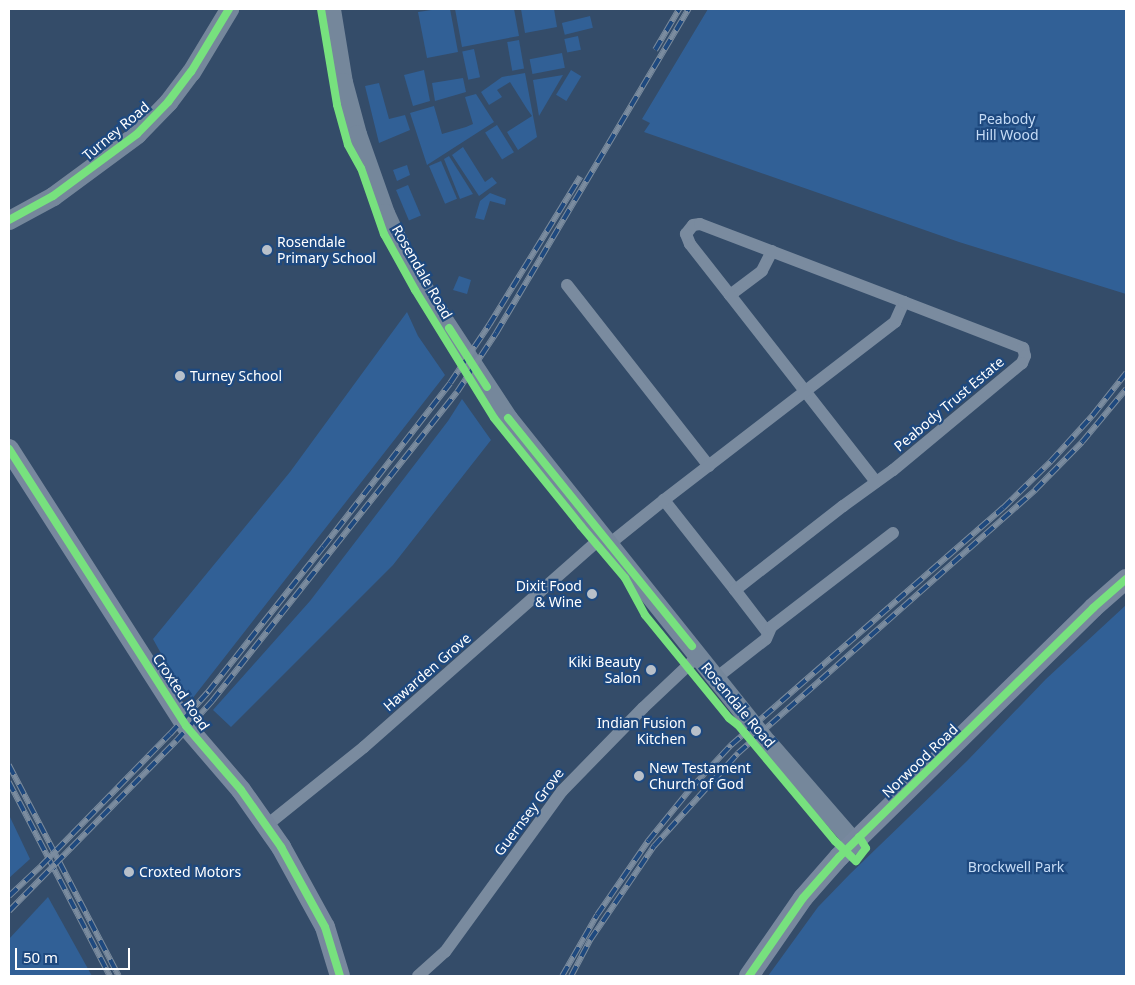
<!DOCTYPE html>
<html>
<head>
<meta charset="utf-8">
<style>
	body { margin:0 }
	#map { position:relative; width:1135px; height:985px; overflow:hidden; background:#344c69; font-family:"Noto Sans",sans-serif }
	div>[style] { position:absolute }
	[style*='--x'] { left:calc(var(--x)*1px); top:calc(var(--y)*1px); width:calc(var(--w)*1px); rotate:calc(var(--a)*1deg) }
	.green>* { inset:0; background:#316096; transform-origin:0 0 }
	.street>* { height:12px; margin:-6px; padding:0 6px; transform-origin:6px; border-radius:6px; background:#7a8b9f }
	.secondary>* { height:19px; margin:-9.5px; padding:0 9.5px; transform-origin:9.5px; border-radius:9.5px; background:#75879b }
	.primary>* { height:20px; margin:-10px; padding:0 10px; transform-origin:10px; border-radius:10px; background:#78889e }
	.rail>* { height:5.5px; margin-top:-2.75px; transform-origin:0; background:repeating-linear-gradient(90deg,#1e497f 0 11px,#7b8c9f 0 22px); box-sizing:border-box; border-block:1px solid #7b8c9f }
	.cycleway>* { height:8px; margin:-4px; padding:0 4px; transform-origin:4px; border-radius:4px; background:#77e17e }
	.dots>* { width:14px; height:14px; translate:-50% -50%; box-sizing:border-box; border:2px solid #1e497f; border-radius:50% }
	span { translate:-50% -50%; white-space:nowrap; text-align:center; line-height:1.15; -webkit-text-stroke:4.5px #1e497f; paint-order:stroke }
	.park-label { font-size:14px; color:#c6dcf6 }
	.street-label { font-size:14px; color:#fff }
	.poi-label { font-size:14px; color:#fff }
	.left { translate:0 -50%; text-align:left }
	.right { translate:-100% -50%; text-align:right }
	.frame { position:absolute; inset:0; border:10px solid #fff; pointer-events:none }
	.scale { position:absolute; left:15px; top:948px; width:115px; height:22px; box-sizing:border-box; border:2px solid #fff; border-top:0; padding-left:6px; font-size:15px; line-height:18px; white-space:nowrap; color:#fff; -webkit-text-stroke:4px #1e497f; paint-order:stroke }
</style>
</head>
<body>
<div id="map">
	<div class="green">
		<i style="clip-path:polygon(438px 9px,450px 9px,458px 52px,427px 58px,418px 12px)"></i>
		<i style="clip-path:polygon(455px 9px,514px 9px,519px 36px,462px 47px)"></i>
		<i style="clip-path:polygon(521px 9px,554px 9px,557px 27px,525px 33px)"></i>
		<i style="clip-path:polygon(708px 9px,1126px 9px,1126px 294px,959px 242px,644px 132px,650px 123px,642px 119px)"></i>
		<i style="left:590px;top:16px;width:12px;height:29px;rotate:76deg"></i>
		<i style="left:578px;top:36px;width:14px;height:14px;rotate:78deg"></i>
		<i style="left:519px;top:40px;width:29px;height:12px;rotate:80deg"></i>
		<i style="left:474px;top:49px;width:29px;height:12px;rotate:78deg"></i>
		<i style="left:562px;top:53px;width:15px;height:33px;rotate:79deg"></i>
		<i style="clip-path:polygon(424px 70px,430px 101px,413px 106px,404px 75px)"></i>
		<i style="left:571px;top:70px;width:12px;height:29px;rotate:31deg"></i>
		<i style="clip-path:polygon(525px 73px,537px 137px,518px 150px,507px 132px,532px 116px,527px 109px,510px 82px,497px 90px,502px 97px,489px 105px,481px 92px,502px 77px)"></i>
		<i style="clip-path:polygon(563px 75px,539px 116px,533px 80px)"></i>
		<i style="clip-path:polygon(463px 78px,466px 92px,435px 101px,432px 83px)"></i>
		<i style="clip-path:polygon(379px 83px,389px 119px,405px 115px,410px 130px,379px 143px,365px 86px)"></i>
		<i style="clip-path:polygon(476px 94px,494px 122px,427px 165px,410px 113px,434px 106px,442px 134px,466px 127px,473px 124px,465px 97px)"></i>
		<i style="left:497px;top:125px;width:32px;height:14px;rotate:58deg"></i>
		<i style="clip-path:polygon(463px 147px,485px 182px,492px 177px,497px 183px,479px 196px,452px 155px)"></i>
		<i style="clip-path:polygon(449px 156px,473px 194px,460px 199px,444px 159px)"></i>
		<i style="left:441px;top:161px;width:41px;height:13px;rotate:67deg"></i>
		<i style="clip-path:polygon(407px 165px,410px 175px,397px 181px,393px 170px)"></i>
		<i style="left:408px;top:185px;width:33px;height:13px;rotate:67deg"></i>
		<i style="clip-path:polygon(490px 193px,506px 199px,505px 205px,490px 201px,484px 220px,475px 218px,480px 201px)"></i>
		<i style="clip-path:polygon(459px 276px,471px 280px,467px 294px,453px 290px)"></i>
		<i style="clip-path:polygon(407px 312px,418px 336px,445px 375px,192px 699px,173px 675px,153px 639px,290px 472px)"></i>
		<i style="clip-path:polygon(462px 399px,491px 440px,393px 565px,231px 727px,213px 710px,310px 601px,448px 421px)"></i>
		<i style="clip-path:polygon(1126px 605px,1126px 976px,768px 976px,818px 907px,850px 874px,967px 761px,1046px 679px)"></i>
		<i style="clip-path:polygon(9px 815px,30px 859px,9px 878px)"></i>
		<i style="clip-path:polygon(48px 897px,92px 976px,9px 976px,9px 939px)"></i>
	</div>
	<div class="street">
		<i style="--x:772;--y:251;--w:22;--a:117"></i>
		<i style="--x:762;--y:271;--w:40;--a:143"></i>
		<i style="--x:730;--y:295;--w:65;--a:-128.1"></i>
		<i style="--x:690;--y:244;--w:11;--a:-112"></i>
		<i style="--x:686;--y:234;--w:11;--a:-52"></i>
		<i style="--x:693;--y:225;--w:7;--a:-8"></i>
		<i style="--x:700;--y:224;--w:218;--a:20.9"></i>
		<i style="--x:567;--y:285;--w:230;--a:51.9"></i>
		<i style="--x:730;--y:295;--w:237;--a:52"></i>
		<i style="--x:608;--y:545;--w:72;--a:-38.8"></i>
		<i style="--x:735;--y:590;--w:115;--a:-128.3"></i>
		<i style="--x:664;--y:500;--w:292;--a:-37.6"></i>
		<i style="--x:895;--y:322;--w:22;--a:-66"></i>
		<i style="--x:904;--y:302;--w:128;--a:21.1"></i>
		<i style="--x:1023;--y:348;--w:8;--a:76"></i>
		<i style="--x:1025;--y:356;--w:8;--a:113"></i>
		<i style="--x:1022;--y:363;--w:168;--a:140.3"></i>
		<i style="--x:893;--y:470;--w:62;--a:144.2"></i>
		<i style="--x:843;--y:506;--w:137;--a:142.1"></i>
		<i style="--x:735;--y:590;--w:54;--a:52.5"></i>
		<i style="--x:716;--y:678;--w:63;--a:-38"></i>
		<i style="--x:766;--y:639;--w:13;--a:-67"></i>
		<i style="--x:771;--y:627;--w:154;--a:-37.6"></i>
		<i style="--x:267;--y:825;--w:124;--a:-38.8"></i>
		<i style="--x:364;--y:747;--w:317;--a:-41.4"></i>
		<i style="--x:418;--y:976;--w:36;--a:-42"></i>
		<i style="--x:445;--y:952;--w:199;--a:-54"></i>
		<i style="--x:562;--y:791;--w:116;--a:-45.7"></i>
		<i style="--x:643;--y:708;--w:77;--a:-43.4"></i>
	</div>
	<div class="secondary">
		<i style="--x:331;--y:9;--w:74;--a:80.7"></i>
		<i style="--x:343;--y:82;--w:54;--a:74.9"></i>
		<i style="--x:357;--y:134;--w:84;--a:70.5"></i>
		<i style="--x:385;--y:213;--w:57;--a:65.2"></i>
		<i style="--x:409;--y:265;--w:60;--a:57.9"></i>
		<i style="--x:441;--y:316;--w:122;--a:56.7"></i>
		<i style="--x:508;--y:418;--w:415;--a:51.4"></i>
		<i style="--x:767;--y:742;--w:133;--a:49"></i>
		<i style="--x:9;--y:220;--w:50;--a:-28.6"></i>
		<i style="--x:53;--y:196;--w:104;--a:-36.4"></i>
		<i style="--x:137;--y:134;--w:45;--a:-45.9"></i>
		<i style="--x:168;--y:102;--w:38;--a:-53"></i>
		<i style="--x:191;--y:72;--w:74;--a:-58.9"></i>
	</div>
	<div class="primary">
		<i style="--x:9;--y:449;--w:329;--a:57.4"></i>
		<i style="--x:186;--y:726;--w:84;--a:49.3"></i>
		<i style="--x:241;--y:790;--w:70;--a:54.9"></i>
		<i style="--x:281;--y:847;--w:91;--a:61.2"></i>
		<i style="--x:325;--y:927;--w:51;--a:73"></i>
		<i style="--x:749;--y:976;--w:95;--a:-55.3"></i>
		<i style="--x:803;--y:898;--w:55;--a:-48.7"></i>
		<i style="--x:839;--y:857;--w:356;--a:-44.4"></i>
		<i style="--x:1093;--y:608;--w:44;--a:-41.3"></i>
	</div>
	<div class="rail">
		<i style="--x:655;--y:50;--w:48;--a:-59.7"></i>
		<i style="--x:9;--y:765;--w:238;--a:62.5"></i>
		<i style="--x:9;--y:782;--w:219;--a:62.5"></i>
		<i style="--x:9;--y:896;--w:44;--a:-43.2"></i>
		<i style="--x:41;--y:866;--w:185;--a:-45.7"></i>
		<i style="--x:170;--y:734;--w:57;--a:-47.9"></i>
		<i style="--x:208;--y:692;--w:185;--a:-51.6"></i>
		<i style="--x:323;--y:547;--w:207;--a:-52.2"></i>
		<i style="--x:450;--y:383;--w:70;--a:-56.1"></i>
		<i style="--x:489;--y:325;--w:174;--a:-58.4"></i>
		<i style="--x:9;--y:911;--w:238;--a:-45.5"></i>
		<i style="--x:176;--y:741;--w:54;--a:-48"></i>
		<i style="--x:212;--y:701;--w:394;--a:-51.6"></i>
		<i style="--x:457;--y:392;--w:71;--a:-56.5"></i>
		<i style="--x:496;--y:333;--w:377;--a:-59.3"></i>
		<i style="--x:562;--y:976;--w:70;--a:-60.2"></i>
		<i style="--x:597;--y:915;--w:90;--a:-55.4"></i>
		<i style="--x:648;--y:841;--w:68;--a:-50.9"></i>
		<i style="--x:691;--y:788;--w:59;--a:-47.1"></i>
		<i style="--x:731;--y:745;--w:361;--a:-41.1"></i>
		<i style="--x:1003;--y:508;--w:67;--a:-44.4"></i>
		<i style="--x:1051;--y:461;--w:61;--a:-47.7"></i>
		<i style="--x:1092;--y:416;--w:55;--a:-51.7"></i>
		<i style="--x:571;--y:976;--w:41;--a:-62.2"></i>
		<i style="--x:590;--y:940;--w:114;--a:-55.8"></i>
		<i style="--x:654;--y:846;--w:125;--a:-47.9"></i>
		<i style="--x:738;--y:753;--w:397;--a:-41.5"></i>
		<i style="--x:1035;--y:490;--w:67;--a:-45.6"></i>
		<i style="--x:1082;--y:442;--w:69;--a:-50.3"></i>
	</div>
	<div class="cycleway">
		<i style="--x:321;--y:9;--w:97;--a:80.5"></i>
		<i style="--x:337;--y:105;--w:41;--a:74.6"></i>
		<i style="--x:348;--y:145;--w:26;--a:61"></i>
		<i style="--x:361;--y:168;--w:70;--a:70.8"></i>
		<i style="--x:384;--y:234;--w:64;--a:61"></i>
		<i style="--x:415;--y:290;--w:150;--a:58.3"></i>
		<i style="--x:494;--y:418;--w:139;--a:51.1"></i>
		<i style="--x:581;--y:526;--w:68;--a:49.8"></i>
		<i style="--x:625;--y:578;--w:42;--a:61.6"></i>
		<i style="--x:645;--y:615;--w:133;--a:50.8"></i>
		<i style="--x:729;--y:718;--w:11;--a:38"></i>
		<i style="--x:738;--y:725;--w:151;--a:50.1"></i>
		<i style="--x:835;--y:841;--w:29;--a:44"></i>
		<i style="--x:856;--y:861;--w:16;--a:-52"></i>
		<i style="--x:866;--y:848;--w:13;--a:-122"></i>
		<i style="--x:9;--y:220;--w:50;--a:-28.6"></i>
		<i style="--x:53;--y:196;--w:104;--a:-36.4"></i>
		<i style="--x:137;--y:134;--w:45;--a:-45.9"></i>
		<i style="--x:168;--y:102;--w:38;--a:-53"></i>
		<i style="--x:191;--y:72;--w:74;--a:-58.9"></i>
		<i style="--x:449;--y:328;--w:70;--a:57.2"></i>
		<i style="--x:508;--y:418;--w:293;--a:51.1"></i>
		<i style="--x:9;--y:449;--w:329;--a:57.4"></i>
		<i style="--x:186;--y:726;--w:84;--a:49.3"></i>
		<i style="--x:241;--y:790;--w:70;--a:54.9"></i>
		<i style="--x:281;--y:847;--w:91;--a:61.2"></i>
		<i style="--x:325;--y:927;--w:51;--a:73"></i>
		<i style="--x:749;--y:976;--w:95;--a:-55.3"></i>
		<i style="--x:803;--y:898;--w:55;--a:-48.7"></i>
		<i style="--x:839;--y:857;--w:356;--a:-44.4"></i>
		<i style="--x:1093;--y:608;--w:44;--a:-41.3"></i>
	</div>
	<div class="dots">
		<i style="left:267px;top:250px;background:#b8c0ca"></i>
		<i style="left:180px;top:376px;background:#b8c0ca"></i>
		<i style="left:592px;top:594px;background:#b8c0ca"></i>
		<i style="left:651px;top:670px;background:#b8c0ca"></i>
		<i style="left:696px;top:731px;background:#b8c0ca"></i>
		<i style="left:639px;top:776px;background:#b8c0ca"></i>
		<i style="left:129px;top:872px;background:#b8c0ca"></i>
	</div>
	<div class="park-label">
		<span style="left:1007px;top:127px">Peabody<br>Hill Wood</span>
		<span style="left:1016px;top:867px">Brockwell Park</span>
	</div>
	<div class="street-label">
		<span style="left:116px;top:131px;rotate:-40deg">Turney Road</span>
		<span style="left:422px;top:272px;rotate:60deg">Rosendale Road</span>
		<span style="left:949px;top:404px;rotate:-40deg">Peabody Trust Estate</span>
		<span style="left:427px;top:672px;rotate:-41deg">Hawarden Grove</span>
		<span style="left:181px;top:692px;rotate:56deg">Croxted Road</span>
		<span style="left:738px;top:705px;rotate:50deg">Rosendale Road</span>
		<span style="left:920px;top:761px;rotate:-44deg">Norwood Road</span>
		<span style="left:529px;top:812px;rotate:-53deg">Guernsey Grove</span>
	</div>
	<div class="poi-label">
		<span class="left" style="left:277px;top:250px">Rosendale<br>Primary School</span>
		<span class="left" style="left:190px;top:376px">Turney School</span>
		<span class="right" style="left:582px;top:594px">Dixit Food<br>&amp; Wine</span>
		<span class="right" style="left:641px;top:670px">Kiki Beauty<br>Salon</span>
		<span class="right" style="left:686px;top:731px">Indian Fusion<br>Kitchen</span>
		<span class="left" style="left:649px;top:776px">New Testament<br>Church of God</span>
		<span class="left" style="left:139px;top:872px">Croxted Motors</span>
	</div>
	<div class="frame"></div>
	<div class="scale">50 m</div>
</div>
</body>
</html>
